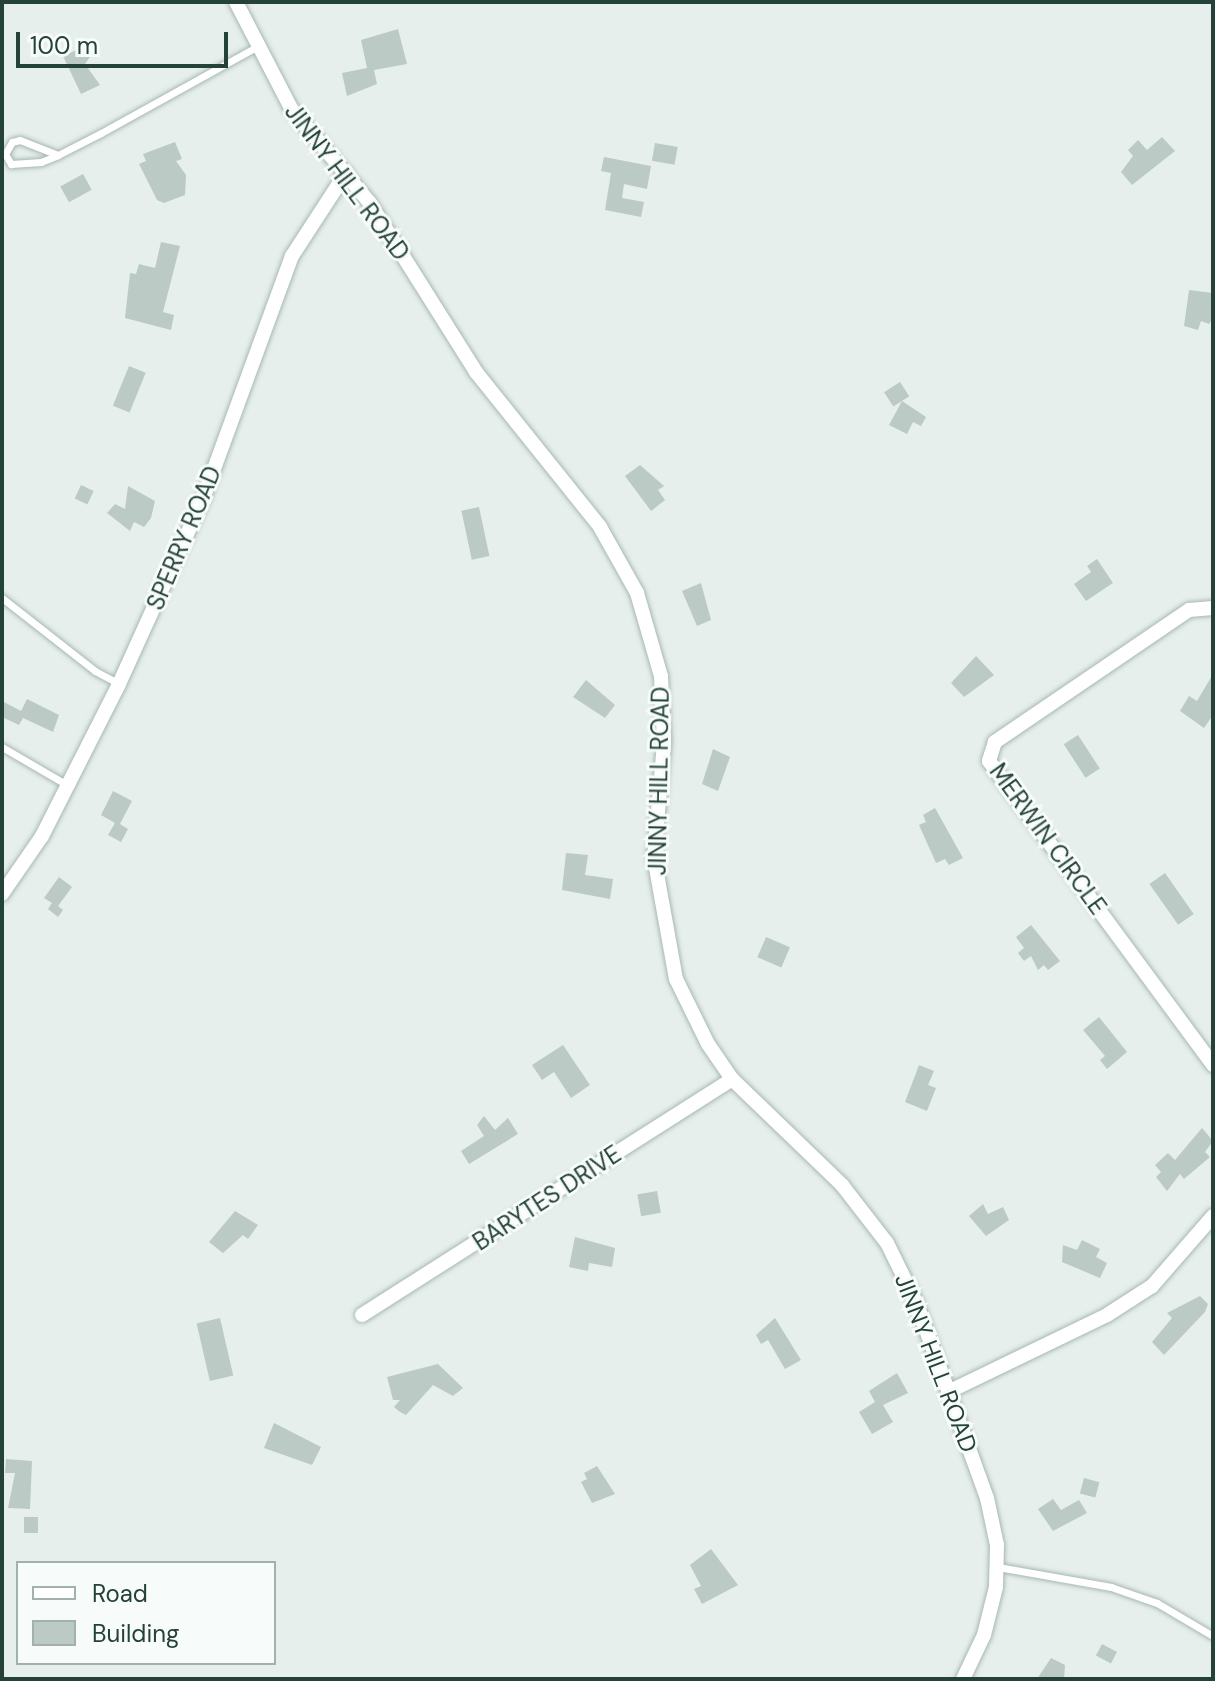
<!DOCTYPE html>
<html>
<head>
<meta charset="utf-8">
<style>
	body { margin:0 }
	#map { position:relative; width:1215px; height:1681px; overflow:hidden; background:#e6efeb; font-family:"DM Sans",sans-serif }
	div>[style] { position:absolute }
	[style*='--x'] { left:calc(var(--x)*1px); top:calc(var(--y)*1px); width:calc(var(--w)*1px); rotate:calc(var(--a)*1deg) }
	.building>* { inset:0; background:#bbcac4; transform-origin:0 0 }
	.roads { filter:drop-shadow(0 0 2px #a8b8b2) drop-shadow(0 0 2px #a8b8b2) }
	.service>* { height:7px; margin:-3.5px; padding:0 3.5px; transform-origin:3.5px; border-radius:3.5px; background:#fff }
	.minor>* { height:14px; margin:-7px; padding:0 7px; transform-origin:7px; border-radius:7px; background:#fff }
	span { translate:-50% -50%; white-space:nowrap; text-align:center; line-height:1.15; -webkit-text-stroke:6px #f7fbf9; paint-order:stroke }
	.street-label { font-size:24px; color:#24423a }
	.frame { position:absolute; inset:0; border:4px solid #24423a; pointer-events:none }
	.legend { position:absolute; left:16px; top:1561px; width:260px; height:104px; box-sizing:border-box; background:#f7fbf9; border:2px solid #a3b1ad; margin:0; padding:10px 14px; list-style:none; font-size:24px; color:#24423a }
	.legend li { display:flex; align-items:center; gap:16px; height:40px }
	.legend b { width:40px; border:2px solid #a3b1ad }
	.scale { position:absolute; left:16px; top:32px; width:212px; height:36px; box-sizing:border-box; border:4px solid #24423a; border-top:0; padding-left:10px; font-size:24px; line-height:28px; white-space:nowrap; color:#24423a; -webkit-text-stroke:6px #f7fbf9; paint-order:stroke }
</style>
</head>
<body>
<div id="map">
	<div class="building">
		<i style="clip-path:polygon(398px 29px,407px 64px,374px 70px,377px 84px,347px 96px,342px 73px,367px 68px,361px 40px)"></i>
		<i style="clip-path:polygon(88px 45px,92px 54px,85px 64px,100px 85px,81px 94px,63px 56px)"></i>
		<i style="clip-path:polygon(1162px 137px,1175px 151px,1132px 185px,1121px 172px,1133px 156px,1128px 150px,1138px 140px,1147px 150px)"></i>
		<i style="clip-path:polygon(175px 142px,182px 159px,176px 161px,186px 175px,185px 195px,164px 203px,157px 200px,139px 164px,146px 161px,143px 154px)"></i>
		<i style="left:655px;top:143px;width:23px;height:18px;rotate:10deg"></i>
		<i style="clip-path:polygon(604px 157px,651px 166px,647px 189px,624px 184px,622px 198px,644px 202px,641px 217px,605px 210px,611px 173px,601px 171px)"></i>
		<i style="left:83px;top:174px;width:18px;height:26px;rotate:61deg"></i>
		<i style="clip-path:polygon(161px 242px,180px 246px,163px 312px,174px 315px,171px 330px,125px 318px,130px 273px,136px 274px,139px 264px,155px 268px)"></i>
		<i style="clip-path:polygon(1189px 290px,1213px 293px,1213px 318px,1209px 324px,1201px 321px,1198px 330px,1184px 326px)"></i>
		<i style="left:129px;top:366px;width:18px;height:43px;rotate:22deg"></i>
		<i style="left:900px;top:382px;width:17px;height:19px;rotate:57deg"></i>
		<i style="clip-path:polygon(902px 401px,926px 417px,921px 426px,913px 422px,907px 434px,889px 425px)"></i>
		<i style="clip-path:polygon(640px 465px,664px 486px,658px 490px,665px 500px,651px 511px,625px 476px)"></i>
		<i style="left:81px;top:485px;width:14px;height:15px;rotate:25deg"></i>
		<i style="clip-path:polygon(128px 486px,155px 501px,151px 518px,144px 527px,134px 522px,130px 531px,107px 513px,115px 504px,125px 509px)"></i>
		<i style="left:479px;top:507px;width:50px;height:18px;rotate:78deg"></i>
		<i style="clip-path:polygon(1097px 559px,1113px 583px,1086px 601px,1074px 584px,1091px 572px,1087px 566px)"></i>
		<i style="clip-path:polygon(701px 583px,711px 620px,697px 626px,682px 591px)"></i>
		<i style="clip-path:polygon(976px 656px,994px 675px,964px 697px,951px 683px)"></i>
		<i style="clip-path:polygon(1213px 674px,1213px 715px,1204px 728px,1180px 711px,1189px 696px,1197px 701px)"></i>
		<i style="clip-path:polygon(586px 680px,615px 705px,605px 718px,573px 697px)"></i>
		<i style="clip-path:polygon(27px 699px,59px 715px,53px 732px,23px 718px,19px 725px,2px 717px,4px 702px,21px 711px)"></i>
		<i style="left:1078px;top:735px;width:40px;height:17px;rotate:57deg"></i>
		<i style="clip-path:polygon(713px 749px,730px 757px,718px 791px,702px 784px)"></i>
		<i style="clip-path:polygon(113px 791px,132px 801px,120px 824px,128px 829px,121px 842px,108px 835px,115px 823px,101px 815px)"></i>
		<i style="clip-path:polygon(935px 808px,963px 858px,949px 865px,945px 859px,936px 863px,919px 825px,926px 822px,923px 815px)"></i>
		<i style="clip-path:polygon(566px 853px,588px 855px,585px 875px,613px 879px,610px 899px,562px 890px)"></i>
		<i style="left:1165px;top:873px;width:50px;height:19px;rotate:55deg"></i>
		<i style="clip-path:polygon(59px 877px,72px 887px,58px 906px,63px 910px,58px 917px,48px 909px,52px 903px,44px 898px)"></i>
		<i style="clip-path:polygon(1031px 925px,1060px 961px,1048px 970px,1044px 965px,1038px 970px,1031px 956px,1024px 961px,1018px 953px,1024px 948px,1016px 937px)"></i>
		<i style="left:766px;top:937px;width:26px;height:22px;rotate:23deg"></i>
		<i style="clip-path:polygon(1099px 1017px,1127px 1052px,1107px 1069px,1100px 1060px,1105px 1056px,1083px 1030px)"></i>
		<i style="clip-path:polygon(563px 1045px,590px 1085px,571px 1098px,554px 1072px,542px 1080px,532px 1065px)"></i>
		<i style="clip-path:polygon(919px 1065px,934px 1071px,928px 1085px,936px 1088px,927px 1111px,905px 1102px)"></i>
		<i style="clip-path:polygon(484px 1116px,495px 1130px,508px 1118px,518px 1134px,469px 1164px,461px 1151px,484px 1136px,477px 1125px)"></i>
		<i style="clip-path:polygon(1202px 1128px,1213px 1141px,1205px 1152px,1210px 1157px,1184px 1179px,1180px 1174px,1167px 1191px,1156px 1177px,1161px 1172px,1155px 1165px,1168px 1153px,1175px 1160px)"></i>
		<i style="left:657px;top:1191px;width:22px;height:20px;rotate:80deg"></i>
		<i style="clip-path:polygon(983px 1204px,988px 1214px,1003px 1207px,1009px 1220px,986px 1236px,969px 1216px)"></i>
		<i style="clip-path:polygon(235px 1211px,258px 1225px,248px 1239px,243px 1235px,223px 1253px,209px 1242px)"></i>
		<i style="clip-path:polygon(575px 1237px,615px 1248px,612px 1267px,589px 1263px,588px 1271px,569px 1267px)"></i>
		<i style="clip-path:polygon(1082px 1240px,1100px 1249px,1096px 1257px,1107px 1263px,1100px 1278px,1062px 1262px,1063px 1245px,1077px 1250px)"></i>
		<i style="clip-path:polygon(1200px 1296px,1208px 1304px,1205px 1312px,1164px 1355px,1152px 1342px,1172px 1318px,1167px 1313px)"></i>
		<i style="left:220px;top:1318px;width:59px;height:24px;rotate:77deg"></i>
		<i style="clip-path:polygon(775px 1318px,801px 1360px,785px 1369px,768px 1340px,761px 1344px,756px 1335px)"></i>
		<i style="clip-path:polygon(438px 1364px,463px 1388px,453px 1396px,433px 1385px,406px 1415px,400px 1412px,394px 1407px,400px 1400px,393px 1400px,387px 1377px)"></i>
		<i style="clip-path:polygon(897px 1373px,908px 1393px,883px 1405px,893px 1422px,872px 1434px,859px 1412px,875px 1402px,869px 1391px)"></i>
		<i style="clip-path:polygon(274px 1423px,321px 1447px,312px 1465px,264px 1448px)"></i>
		<i style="clip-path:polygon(6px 1459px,32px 1461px,30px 1509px,8px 1508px,15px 1473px,5px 1473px)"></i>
		<i style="clip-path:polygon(597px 1466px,615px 1494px,592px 1503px,581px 1482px,587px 1479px,584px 1473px)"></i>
		<i style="left:1084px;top:1478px;width:16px;height:16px;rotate:15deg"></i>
		<i style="clip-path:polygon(1053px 1499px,1061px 1510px,1079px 1500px,1087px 1513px,1053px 1531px,1038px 1509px)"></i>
		<i style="left:24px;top:1517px;width:14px;height:16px"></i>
		<i style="clip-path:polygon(711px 1549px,738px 1585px,702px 1604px,694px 1589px,701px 1586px,690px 1565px)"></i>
		<i style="left:1102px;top:1644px;width:17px;height:13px;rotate:28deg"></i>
		<i style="clip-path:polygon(1051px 1658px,1065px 1665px,1064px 1679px,1037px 1679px)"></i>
	</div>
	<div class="roads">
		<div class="service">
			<i style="--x:58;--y:155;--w:41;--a:-158.5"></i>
			<i style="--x:20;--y:140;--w:8;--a:166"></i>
			<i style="--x:12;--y:142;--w:14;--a:120"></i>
			<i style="--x:5;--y:154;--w:12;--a:59"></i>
			<i style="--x:11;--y:164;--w:30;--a:-4"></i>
			<i style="--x:41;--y:162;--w:18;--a:-22"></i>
			<i style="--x:58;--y:155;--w:48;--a:-27.1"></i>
			<i style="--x:101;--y:133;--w:177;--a:-29"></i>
			<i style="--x:2;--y:598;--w:118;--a:38.1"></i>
			<i style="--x:95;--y:671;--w:27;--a:28"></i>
			<i style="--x:2;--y:747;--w:75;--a:30.3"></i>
			<i style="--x:998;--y:1567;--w:115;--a:10"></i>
			<i style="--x:1111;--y:1587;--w:49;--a:19.2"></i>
			<i style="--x:1157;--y:1603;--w:65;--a:30.5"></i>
		</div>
		<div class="minor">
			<i style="--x:236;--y:2;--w:119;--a:62.6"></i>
			<i style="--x:291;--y:108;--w:122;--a:50.3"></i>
			<i style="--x:369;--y:202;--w:201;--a:57.8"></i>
			<i style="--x:476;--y:372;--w:198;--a:51.3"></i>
			<i style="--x:600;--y:527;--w:76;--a:60.7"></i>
			<i style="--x:637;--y:593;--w:86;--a:73.9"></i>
			<i style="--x:661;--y:676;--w:67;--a:87.4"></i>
			<i style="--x:664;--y:743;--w:114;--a:95"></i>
			<i style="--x:654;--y:857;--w:124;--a:79.8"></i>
			<i style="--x:676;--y:979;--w:72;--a:63.8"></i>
			<i style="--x:708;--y:1044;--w:42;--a:55.6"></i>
			<i style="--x:732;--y:1079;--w:153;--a:43.9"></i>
			<i style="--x:842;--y:1185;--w:73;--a:52.2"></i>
			<i style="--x:887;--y:1243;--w:66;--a:63.8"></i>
			<i style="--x:916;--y:1302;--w:208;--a:70.1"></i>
			<i style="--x:987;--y:1498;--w:48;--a:78"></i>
			<i style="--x:997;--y:1545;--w:42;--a:91.4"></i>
			<i style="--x:996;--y:1587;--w:49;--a:104"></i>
			<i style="--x:984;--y:1635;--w:49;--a:115.5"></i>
			<i style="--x:1213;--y:608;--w:24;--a:175"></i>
			<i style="--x:1189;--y:610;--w:235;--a:145.8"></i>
			<i style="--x:995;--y:742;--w:20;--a:108"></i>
			<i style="--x:989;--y:761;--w:378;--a:53.6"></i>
			<i style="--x:2;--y:894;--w:70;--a:-55.4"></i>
			<i style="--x:42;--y:836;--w:170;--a:-63.1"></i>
			<i style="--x:119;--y:684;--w:203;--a:-65.6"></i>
			<i style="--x:203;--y:499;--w:259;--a:-69.9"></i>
			<i style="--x:292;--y:256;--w:99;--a:-57"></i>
			<i style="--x:362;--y:1315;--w:439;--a:-32.5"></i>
			<i style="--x:950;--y:1391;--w:174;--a:-25.8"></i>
			<i style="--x:1107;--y:1315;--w:54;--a:-32.8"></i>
			<i style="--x:1152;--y:1286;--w:93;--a:-48.9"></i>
		</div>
	</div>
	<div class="street-label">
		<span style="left:347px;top:182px;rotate:53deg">JINNY HILL ROAD</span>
		<span style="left:184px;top:538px;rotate:-67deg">SPERRY ROAD</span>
		<span style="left:659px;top:781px;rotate:-89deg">JINNY HILL ROAD</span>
		<span style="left:1048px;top:839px;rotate:54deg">MERWIN CIRCLE</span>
		<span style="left:547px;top:1198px;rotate:-33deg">BARYTES DRIVE</span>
		<span style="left:936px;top:1363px;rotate:69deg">JINNY HILL ROAD</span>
	</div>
	<div class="frame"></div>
	<ul class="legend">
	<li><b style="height:10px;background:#fff"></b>Road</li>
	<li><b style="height:22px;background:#bbcac4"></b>Building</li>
	</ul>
	<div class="scale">100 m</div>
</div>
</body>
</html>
